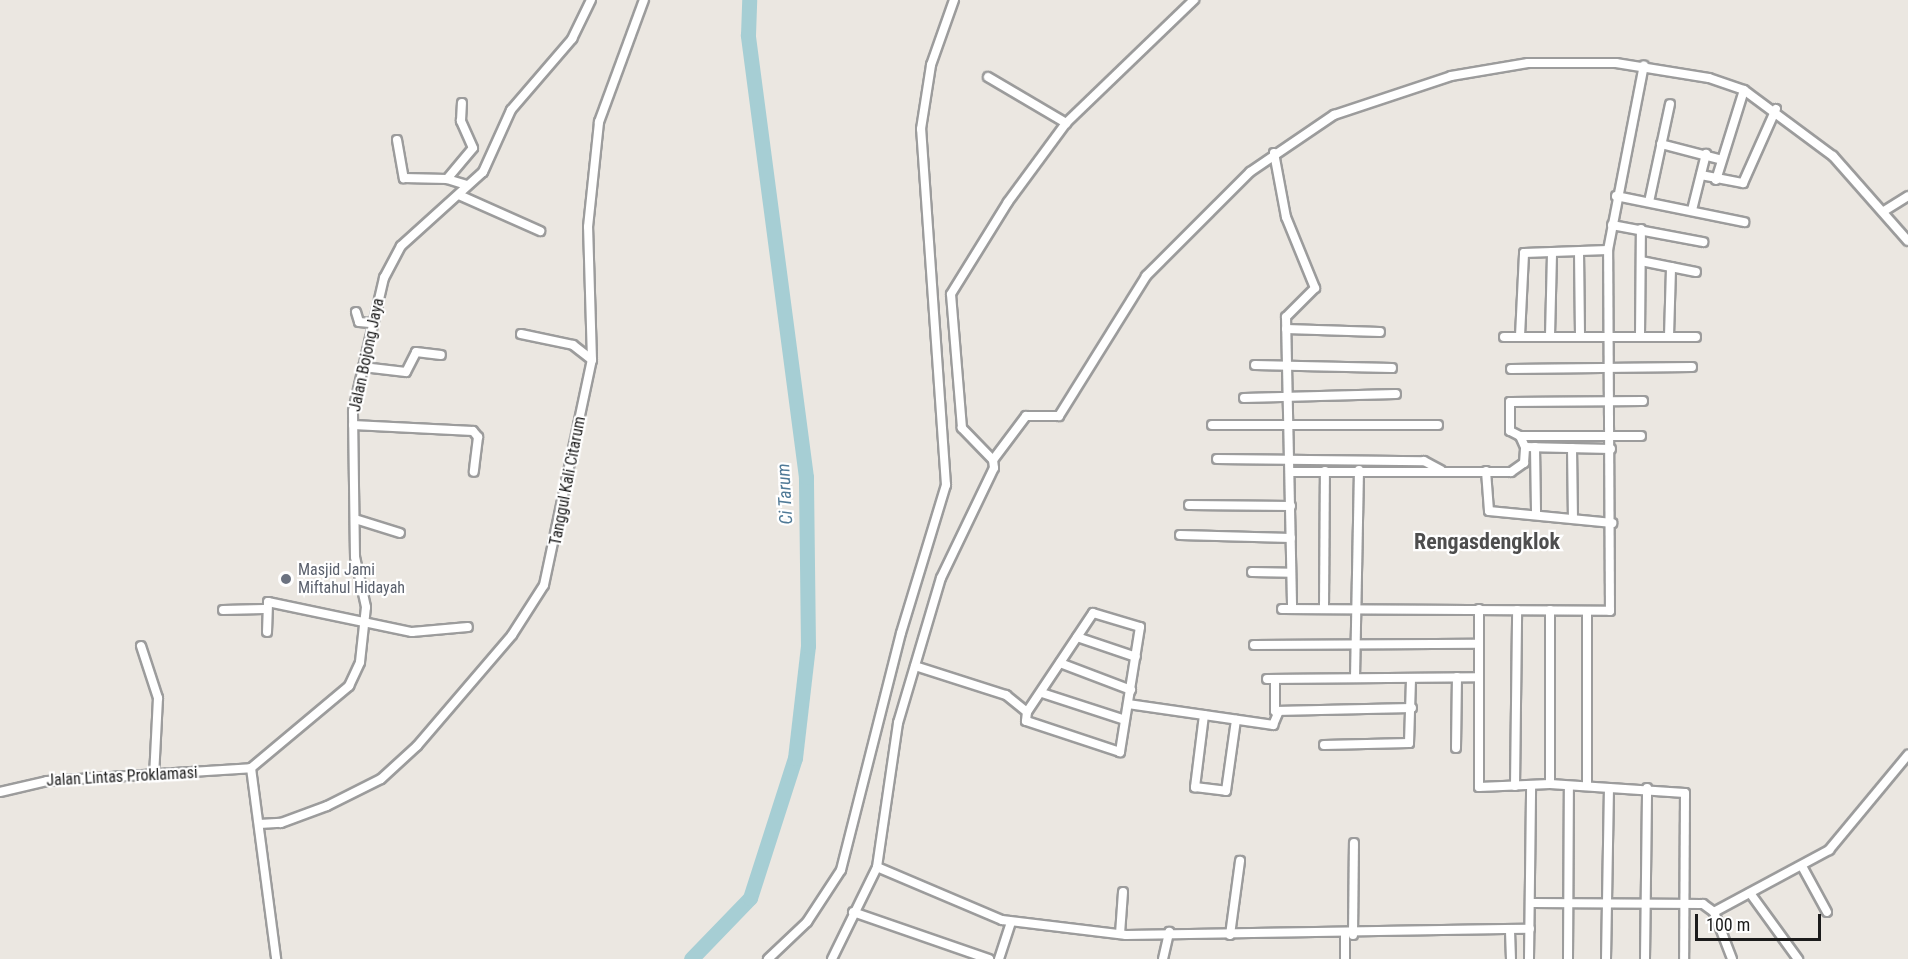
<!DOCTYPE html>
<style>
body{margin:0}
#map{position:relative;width:1908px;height:959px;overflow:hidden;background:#ebe7e1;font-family:"Roboto Condensed",sans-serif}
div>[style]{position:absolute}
.river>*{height:15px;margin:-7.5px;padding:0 7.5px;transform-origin:7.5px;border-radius:7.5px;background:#a6ced4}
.roads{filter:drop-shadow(2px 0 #9c9c9c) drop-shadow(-2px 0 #9c9c9c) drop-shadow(0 2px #9c9c9c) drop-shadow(0 -2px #9c9c9c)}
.street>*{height:8px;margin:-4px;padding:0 4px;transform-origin:4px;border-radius:4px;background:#fff}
.dots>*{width:16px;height:16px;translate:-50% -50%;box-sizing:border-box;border:3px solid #fff;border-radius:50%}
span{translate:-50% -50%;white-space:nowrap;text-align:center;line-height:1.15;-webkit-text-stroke:4.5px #fff;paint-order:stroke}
.street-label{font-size:16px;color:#1b1b1b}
.worship-label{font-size:16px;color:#5b616d}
.left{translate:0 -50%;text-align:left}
.water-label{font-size:18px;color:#507a97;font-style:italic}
.district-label{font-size:22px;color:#4e4e4e;font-weight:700}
.scale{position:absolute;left:1695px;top:914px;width:126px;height:27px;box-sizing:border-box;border:3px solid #1b1b1b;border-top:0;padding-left:8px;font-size:18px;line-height:21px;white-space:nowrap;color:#1b1b1b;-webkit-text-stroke:4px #fff;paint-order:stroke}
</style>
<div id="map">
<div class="river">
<div style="left:691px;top:959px;width:85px;rotate:-46deg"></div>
<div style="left:750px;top:898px;width:147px;rotate:-72.2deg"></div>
<div style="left:795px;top:758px;width:113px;rotate:-83.4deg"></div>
<div style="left:808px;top:646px;width:169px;rotate:-90.7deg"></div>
<div style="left:806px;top:477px;width:446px;rotate:-97.5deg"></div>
<div style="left:748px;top:35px;width:35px;rotate:-88deg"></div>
</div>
<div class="roads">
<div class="street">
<div style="left:988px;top:77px;width:91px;rotate:30.5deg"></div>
<div style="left:397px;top:140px;width:39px;rotate:80deg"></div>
<div style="left:404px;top:178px;width:43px;rotate:1.3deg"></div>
<div style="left:447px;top:179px;width:21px;rotate:17deg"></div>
<div style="left:1661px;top:144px;width:60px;rotate:14.5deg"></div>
<div style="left:1274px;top:153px;width:65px;rotate:79.4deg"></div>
<div style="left:1286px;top:217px;width:77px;rotate:67.8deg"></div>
<div style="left:1315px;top:288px;width:41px;rotate:135deg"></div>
<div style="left:1286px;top:317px;width:290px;rotate:88.8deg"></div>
<div style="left:1701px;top:175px;width:43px;rotate:10.8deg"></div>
<div style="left:1743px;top:183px;width:81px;rotate:-66deg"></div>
<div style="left:447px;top:179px;width:40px;rotate:-50deg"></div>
<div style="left:473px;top:148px;width:30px;rotate:-114deg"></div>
<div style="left:461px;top:121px;width:18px;rotate:-87deg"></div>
<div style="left:1716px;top:180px;width:94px;rotate:-72.7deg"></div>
<div style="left:459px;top:195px;width:89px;rotate:24deg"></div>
<div style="left:1616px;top:196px;width:131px;rotate:11.5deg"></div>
<div style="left:1649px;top:202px;width:100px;rotate:-77.9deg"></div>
<div style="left:1692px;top:210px;width:58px;rotate:-76deg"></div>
<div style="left:1884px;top:211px;width:28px;rotate:-32deg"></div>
<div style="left:1612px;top:225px;width:93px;rotate:10.6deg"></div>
<div style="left:1579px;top:252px;width:84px;rotate:89.3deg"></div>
<div style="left:1641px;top:261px;width:56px;rotate:11.3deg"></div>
<div style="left:356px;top:312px;width:10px;rotate:73deg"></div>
<div style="left:359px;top:322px;width:11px;rotate:5deg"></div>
<div style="left:1286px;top:329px;width:94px;rotate:1.8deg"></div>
<div style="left:521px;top:334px;width:53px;rotate:11.9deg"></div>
<div style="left:573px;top:345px;width:24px;rotate:38deg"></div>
<div style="left:1520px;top:336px;width:83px;rotate:-87.2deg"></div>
<div style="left:1524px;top:253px;width:84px;rotate:-2deg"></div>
<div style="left:1550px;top:336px;width:84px;rotate:-88.6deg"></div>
<div style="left:1640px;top:336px;width:107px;rotate:-89.5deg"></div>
<div style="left:1669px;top:336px;width:69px;rotate:-88.3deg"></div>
<div style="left:1504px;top:337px;width:192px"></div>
<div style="left:1255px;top:365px;width:137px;rotate:1.3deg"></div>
<div style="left:363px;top:367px;width:43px;rotate:6.6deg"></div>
<div style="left:406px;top:372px;width:22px;rotate:-63deg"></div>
<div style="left:416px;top:352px;width:25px;rotate:7deg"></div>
<div style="left:1511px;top:369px;width:181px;rotate:-0.6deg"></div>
<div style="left:1244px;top:398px;width:152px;rotate:-1.5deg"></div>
<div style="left:353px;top:425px;width:120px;rotate:2.9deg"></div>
<div style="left:473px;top:431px;width:8px;rotate:50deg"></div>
<div style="left:478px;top:437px;width:35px;rotate:97deg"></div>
<div style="left:1212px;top:425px;width:226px"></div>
<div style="left:1520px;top:436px;width:121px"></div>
<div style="left:1525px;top:447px;width:86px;rotate:1.3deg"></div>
<div style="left:1535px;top:447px;width:67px;rotate:89.1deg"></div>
<div style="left:1572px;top:448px;width:69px;rotate:89.2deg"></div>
<div style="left:1217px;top:459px;width:207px;rotate:0.6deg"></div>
<div style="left:1424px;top:461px;width:19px;rotate:28deg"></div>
<div style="left:993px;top:460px;width:55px;rotate:-53.1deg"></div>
<div style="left:1026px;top:416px;width:33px"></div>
<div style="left:1059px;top:416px;width:165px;rotate:-58.1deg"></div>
<div style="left:1146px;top:276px;width:147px;rotate:-45deg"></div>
<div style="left:1250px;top:172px;width:102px;rotate:-34.2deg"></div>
<div style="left:1334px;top:115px;width:123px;rotate:-18.4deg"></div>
<div style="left:1451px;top:76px;width:78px;rotate:-9.6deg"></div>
<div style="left:1528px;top:63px;width:88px"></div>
<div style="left:1616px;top:63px;width:94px;rotate:9.2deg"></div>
<div style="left:1709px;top:78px;width:37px;rotate:19deg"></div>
<div style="left:1744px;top:90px;width:111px;rotate:36.6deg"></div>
<div style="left:1833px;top:156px;width:113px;rotate:48.6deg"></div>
<div style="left:1486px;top:471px;width:40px;rotate:85.7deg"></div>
<div style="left:1489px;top:511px;width:124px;rotate:5.6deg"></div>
<div style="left:1290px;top:472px;width:221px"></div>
<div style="left:1511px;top:472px;width:16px;rotate:-35deg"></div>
<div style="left:1524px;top:463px;width:16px;rotate:-86deg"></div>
<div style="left:1525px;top:447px;width:12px;rotate:-114deg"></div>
<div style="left:1520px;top:436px;width:11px;rotate:-153deg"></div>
<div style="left:1510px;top:431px;width:29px;rotate:-90deg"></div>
<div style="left:1510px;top:402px;width:133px;rotate:-0.4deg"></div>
<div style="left:1189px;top:505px;width:102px;rotate:0.6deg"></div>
<div style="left:355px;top:519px;width:47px;rotate:17.3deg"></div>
<div style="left:1180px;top:535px;width:111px;rotate:1.5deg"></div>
<div style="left:1252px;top:572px;width:39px;rotate:1deg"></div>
<div style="left:1324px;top:606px;width:135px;rotate:-89.6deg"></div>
<div style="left:1282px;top:609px;width:328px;rotate:0.3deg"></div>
<div style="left:1610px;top:611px;width:361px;rotate:-90.3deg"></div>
<div style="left:1608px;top:250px;width:188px;rotate:-79deg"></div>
<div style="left:1479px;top:609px;width:178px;rotate:90deg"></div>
<div style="left:1479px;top:787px;width:71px;rotate:-2.4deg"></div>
<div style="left:1550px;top:784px;width:135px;rotate:3.8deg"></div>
<div style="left:1685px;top:793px;width:166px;rotate:90.3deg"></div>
<div style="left:223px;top:610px;width:41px;rotate:-1.4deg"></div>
<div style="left:1550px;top:610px;width:174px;rotate:90deg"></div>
<div style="left:267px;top:632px;width:30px;rotate:-88deg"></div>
<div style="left:268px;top:602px;width:147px;rotate:11.8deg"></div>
<div style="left:412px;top:632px;width:56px;rotate:-5.1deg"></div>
<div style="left:1077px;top:637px;width:62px;rotate:18.7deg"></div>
<div style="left:1254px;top:645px;width:225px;rotate:-0.3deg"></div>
<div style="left:141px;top:646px;width:55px;rotate:71.9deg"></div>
<div style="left:158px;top:698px;width:78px;rotate:92.9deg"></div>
<div style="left:1060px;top:663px;width:76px;rotate:20.8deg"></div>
<div style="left:915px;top:666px;width:96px;rotate:17.7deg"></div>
<div style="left:1006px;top:695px;width:27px;rotate:39deg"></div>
<div style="left:1027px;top:712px;width:119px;rotate:-56.3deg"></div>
<div style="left:1093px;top:613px;width:49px;rotate:16.6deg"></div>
<div style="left:1140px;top:627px;width:127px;rotate:99.1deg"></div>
<div style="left:1120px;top:752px;width:99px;rotate:-161.7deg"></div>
<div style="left:1026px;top:721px;width:9px;rotate:-84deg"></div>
<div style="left:1355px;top:678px;width:208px;rotate:-88.9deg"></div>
<div style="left:1267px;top:679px;width:212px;rotate:-0.5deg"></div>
<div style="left:1275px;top:679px;width:32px;rotate:90deg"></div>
<div style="left:1275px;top:711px;width:137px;rotate:-1.3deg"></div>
<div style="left:1042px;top:693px;width:87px;rotate:18deg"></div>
<div style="left:1128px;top:704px;width:147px;rotate:8.2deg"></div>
<div style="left:1273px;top:725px;width:15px;rotate:-67deg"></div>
<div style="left:1204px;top:715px;width:73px;rotate:97.1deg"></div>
<div style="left:1195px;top:787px;width:31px;rotate:7deg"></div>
<div style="left:1226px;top:791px;width:72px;rotate:-82deg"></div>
<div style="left:1324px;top:745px;width:85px;rotate:-1.3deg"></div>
<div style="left:1409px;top:743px;width:65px;rotate:-88.2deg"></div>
<div style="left:1456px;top:748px;width:71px;rotate:-89.2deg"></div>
<div style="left:251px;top:768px;width:193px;rotate:82.5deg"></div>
<div style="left:1515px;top:786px;width:176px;rotate:-89.3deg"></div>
<div style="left:1587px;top:786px;width:174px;rotate:-90deg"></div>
<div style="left:0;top:792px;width:48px;rotate:-13.2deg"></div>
<div style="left:47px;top:781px;width:204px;rotate:-3.6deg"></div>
<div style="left:251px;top:768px;width:128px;rotate:-39.9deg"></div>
<div style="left:349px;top:686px;width:26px;rotate:-65deg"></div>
<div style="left:360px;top:662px;width:55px;rotate:-83.8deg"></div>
<div style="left:366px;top:607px;width:51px;rotate:-102.4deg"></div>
<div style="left:355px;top:557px;width:146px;rotate:-90.8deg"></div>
<div style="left:353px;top:411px;width:137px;rotate:-76.9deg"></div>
<div style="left:384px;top:278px;width:36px;rotate:-62deg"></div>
<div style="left:401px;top:246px;width:110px;rotate:-42.1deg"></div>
<div style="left:483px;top:172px;width:68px;rotate:-65.7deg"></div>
<div style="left:511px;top:110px;width:94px;rotate:-49.3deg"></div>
<div style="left:572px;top:39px;width:43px;rotate:-64deg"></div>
<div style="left:259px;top:824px;width:22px;rotate:-3deg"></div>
<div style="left:281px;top:823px;width:49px;rotate:-20.3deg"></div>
<div style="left:327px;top:806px;width:60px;rotate:-26.6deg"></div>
<div style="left:381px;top:779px;width:49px;rotate:-42.5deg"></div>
<div style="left:417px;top:746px;width:146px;rotate:-49.4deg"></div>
<div style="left:512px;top:635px;width:59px;rotate:-57.4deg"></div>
<div style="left:544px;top:585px;width:230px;rotate:-78deg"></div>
<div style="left:592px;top:360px;width:133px;rotate:-91.7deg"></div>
<div style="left:588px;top:227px;width:106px;rotate:-84deg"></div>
<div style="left:599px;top:122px;width:130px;rotate:-69.8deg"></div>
<div style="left:877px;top:867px;width:136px;rotate:23deg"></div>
<div style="left:1002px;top:920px;width:125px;rotate:6.9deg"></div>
<div style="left:1126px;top:935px;width:404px;rotate:-0.9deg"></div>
<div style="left:1803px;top:868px;width:50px;rotate:61.4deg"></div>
<div style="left:1750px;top:893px;width:82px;rotate:54deg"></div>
<div style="left:1533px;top:903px;width:170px;rotate:0.3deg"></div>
<div style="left:1703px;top:904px;width:14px;rotate:36deg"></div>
<div style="left:1714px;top:912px;width:50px;rotate:69deg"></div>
<div style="left:853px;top:912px;width:144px;rotate:19.1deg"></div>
<div style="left:1714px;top:912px;width:131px;rotate:-28.3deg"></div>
<div style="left:1829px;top:850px;width:124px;rotate:-50.3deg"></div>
<div style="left:1510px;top:931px;width:28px;rotate:88deg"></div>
<div style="left:1120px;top:934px;width:42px;rotate:-85.9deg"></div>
<div style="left:1345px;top:934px;width:25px;rotate:90deg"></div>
<div style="left:1230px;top:935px;width:75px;rotate:-82.3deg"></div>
<div style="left:1353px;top:935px;width:92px;rotate:-89.4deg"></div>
<div style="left:768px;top:959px;width:54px;rotate:-43.5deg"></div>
<div style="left:807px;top:922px;width:62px;rotate:-56.8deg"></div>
<div style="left:841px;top:870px;width:244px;rotate:-75.8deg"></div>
<div style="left:901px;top:633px;width:155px;rotate:-73.1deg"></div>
<div style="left:946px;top:485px;width:357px;rotate:-94deg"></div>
<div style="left:921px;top:129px;width:65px;rotate:-81.1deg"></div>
<div style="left:931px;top:65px;width:69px;rotate:-70.5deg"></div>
<div style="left:832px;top:959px;width:102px;rotate:-63.9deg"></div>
<div style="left:877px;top:867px;width:146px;rotate:-81.7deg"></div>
<div style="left:898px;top:723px;width:151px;rotate:-73.5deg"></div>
<div style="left:941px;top:578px;width:122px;rotate:-64.3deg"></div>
<div style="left:994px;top:468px;width:8px;rotate:-97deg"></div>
<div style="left:993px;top:460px;width:45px;rotate:-134.1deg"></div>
<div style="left:962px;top:428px;width:134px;rotate:-94.7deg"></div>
<div style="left:951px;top:294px;width:108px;rotate:-58.2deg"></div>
<div style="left:1008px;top:202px;width:98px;rotate:-53.7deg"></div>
<div style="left:1066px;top:123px;width:178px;rotate:-43.9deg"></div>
<div style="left:999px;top:959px;width:39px;rotate:-72deg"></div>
<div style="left:1163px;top:959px;width:28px;rotate:-77deg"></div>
<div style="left:1529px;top:959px;width:173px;rotate:-89.3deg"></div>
<div style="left:1568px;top:959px;width:173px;rotate:-89.7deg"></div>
<div style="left:1606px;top:959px;width:171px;rotate:-89deg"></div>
<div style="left:1645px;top:959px;width:171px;rotate:-89.3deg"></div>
</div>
</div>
<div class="dots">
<div style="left:286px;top:579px;background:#6b7280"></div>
</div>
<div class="street-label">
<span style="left:367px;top:355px;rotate:-78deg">Jalan Bojong Jaya</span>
<span style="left:568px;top:481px;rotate:-79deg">Tanggul Kali Citarum</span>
<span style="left:122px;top:777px;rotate:-3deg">Jalan Lintas Proklamasi</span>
</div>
<div class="worship-label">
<span class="left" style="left:298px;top:579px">Masjid Jami<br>Miftahul Hidayah</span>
</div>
<div class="water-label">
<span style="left:785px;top:494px;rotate:-93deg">Ci Tarum</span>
</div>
<div class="district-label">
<span style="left:1487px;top:542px">Rengasdengklok</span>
</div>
<div class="scale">100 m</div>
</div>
